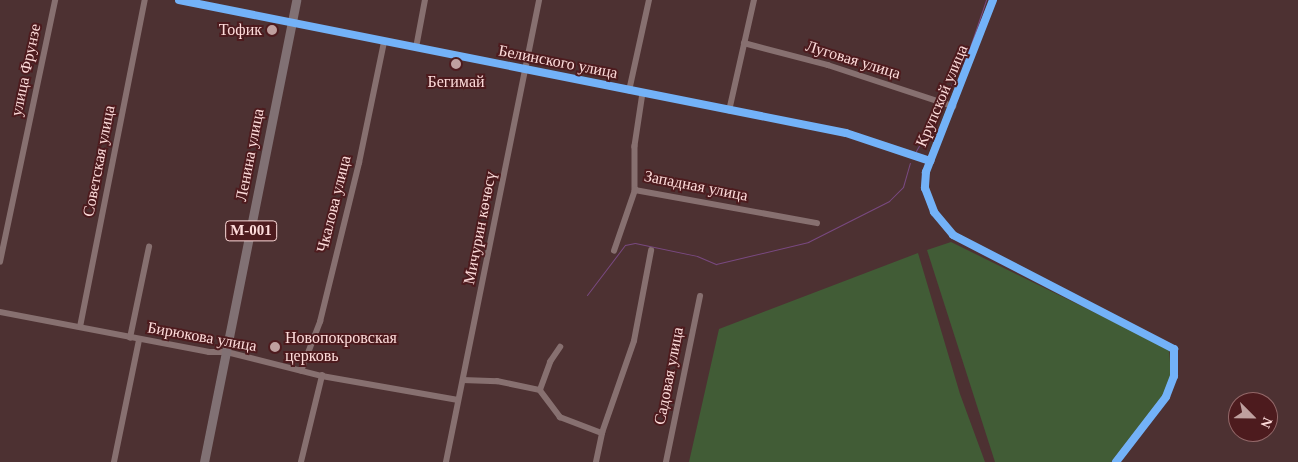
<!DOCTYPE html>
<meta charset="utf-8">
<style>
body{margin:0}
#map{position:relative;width:1298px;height:462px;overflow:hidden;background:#4d3132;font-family:Georgia,serif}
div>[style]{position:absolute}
.green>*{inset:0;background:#415c36}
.stream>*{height:1px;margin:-0.5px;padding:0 0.5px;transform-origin:0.5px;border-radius:0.5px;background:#794981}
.street>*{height:5.5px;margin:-2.75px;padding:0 2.75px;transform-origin:2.75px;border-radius:2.75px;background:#877070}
.primary>*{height:9px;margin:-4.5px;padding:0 4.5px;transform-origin:4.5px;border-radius:4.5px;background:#817174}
.cycleway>*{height:8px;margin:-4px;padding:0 4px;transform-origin:4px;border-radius:4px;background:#73b2f8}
.dots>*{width:14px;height:14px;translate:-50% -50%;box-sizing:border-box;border:2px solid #4d1b1e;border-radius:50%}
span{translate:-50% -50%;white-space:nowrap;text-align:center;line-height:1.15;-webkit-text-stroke:4px #4d1b1e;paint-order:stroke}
.shield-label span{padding:1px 4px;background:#4d1b1e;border:1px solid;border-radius:4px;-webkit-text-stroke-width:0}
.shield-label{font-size:15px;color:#fddbda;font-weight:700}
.poi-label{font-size:16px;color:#fddbda}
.right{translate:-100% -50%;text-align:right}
.left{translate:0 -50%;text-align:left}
.street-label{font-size:16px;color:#fddbda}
.north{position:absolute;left:1228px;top:392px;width:50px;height:50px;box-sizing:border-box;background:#4d1b1e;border:1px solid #936869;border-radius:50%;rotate:113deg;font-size:14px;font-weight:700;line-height:20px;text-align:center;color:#fddbda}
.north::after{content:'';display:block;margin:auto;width:18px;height:22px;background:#bfa09f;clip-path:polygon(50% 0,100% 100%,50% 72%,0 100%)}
</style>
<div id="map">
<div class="green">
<div style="clip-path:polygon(951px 242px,1169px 349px,1171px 374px,1163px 395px,1111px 462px,995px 462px,927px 250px)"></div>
<div style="clip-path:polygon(918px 253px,960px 394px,985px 462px,689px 462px,719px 329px)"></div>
</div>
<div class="stream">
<div style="left:945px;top:98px;width:57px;rotate:-63.9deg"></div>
<div style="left:970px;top:47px;width:50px;rotate:-71.2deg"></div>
<div style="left:916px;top:151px;width:51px;rotate:-60.4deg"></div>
<div style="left:587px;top:295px;width:63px;rotate:-52.8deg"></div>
<div style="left:625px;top:245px;width:10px;rotate:-11deg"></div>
<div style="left:635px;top:243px;width:63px;rotate:11.8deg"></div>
<div style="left:697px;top:256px;width:21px;rotate:23deg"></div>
<div style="left:716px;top:264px;width:95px;rotate:-13.4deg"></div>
<div style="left:808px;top:242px;width:91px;rotate:-26.8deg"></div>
<div style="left:889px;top:201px;width:20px;rotate:-45deg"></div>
<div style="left:903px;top:187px;width:25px;rotate:-74deg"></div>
</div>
<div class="street">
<div style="left:179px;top:0;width:680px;rotate:11.28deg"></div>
<div style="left:846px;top:133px;width:89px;rotate:18.4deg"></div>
<div style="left:993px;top:0;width:185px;rotate:111.3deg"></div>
<div style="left:926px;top:172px;width:16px;rotate:94deg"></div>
<div style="left:925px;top:188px;width:26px;rotate:69deg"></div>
<div style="left:934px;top:212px;width:30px;rotate:50deg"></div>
<div style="left:953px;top:235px;width:249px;rotate:27.3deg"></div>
<div style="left:1174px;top:349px;width:27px;rotate:90deg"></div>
<div style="left:1174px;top:376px;width:22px;rotate:111deg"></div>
<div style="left:1166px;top:397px;width:82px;rotate:127.6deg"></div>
<div style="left:744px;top:43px;width:87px;rotate:14.7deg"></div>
<div style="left:828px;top:65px;width:132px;rotate:18.2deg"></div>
<div style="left:416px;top:48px;width:49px;rotate:-79.4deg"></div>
<div style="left:629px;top:91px;width:93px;rotate:-77.6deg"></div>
<div style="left:643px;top:93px;width:54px;rotate:98.6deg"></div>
<div style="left:635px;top:146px;width:44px;rotate:90deg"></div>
<div style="left:635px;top:190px;width:185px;rotate:10.3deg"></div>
<div style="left:729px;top:111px;width:114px;rotate:-77.3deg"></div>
<div style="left:614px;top:251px;width:65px;rotate:-71deg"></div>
<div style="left:0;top:262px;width:268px;rotate:-78.1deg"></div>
<div style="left:0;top:312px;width:213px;rotate:10.8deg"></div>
<div style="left:209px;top:352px;width:18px"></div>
<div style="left:227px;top:352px;width:98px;rotate:14.2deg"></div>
<div style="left:322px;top:376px;width:138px;rotate:10deg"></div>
<div style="left:80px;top:327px;width:333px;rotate:-78.8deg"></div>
<div style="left:130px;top:338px;width:93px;rotate:-78.2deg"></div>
<div style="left:301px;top:371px;width:53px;rotate:-68.8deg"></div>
<div style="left:320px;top:322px;width:164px;rotate:-76.2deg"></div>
<div style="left:359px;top:163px;width:124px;rotate:-78.3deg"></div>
<div style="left:463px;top:380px;width:34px;rotate:2deg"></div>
<div style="left:497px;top:381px;width:44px;rotate:11.8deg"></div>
<div style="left:540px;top:390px;width:34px;rotate:53deg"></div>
<div style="left:560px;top:417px;width:45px;rotate:20.9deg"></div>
<div style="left:540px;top:390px;width:30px;rotate:-70deg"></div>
<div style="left:550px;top:362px;width:18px;rotate:-56deg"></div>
<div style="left:114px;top:462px;width:125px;rotate:-78.4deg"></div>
<div style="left:301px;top:462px;width:89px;rotate:-76.3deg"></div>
<div style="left:446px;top:462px;width:471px;rotate:-78.6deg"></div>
<div style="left:596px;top:462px;width:30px;rotate:-78deg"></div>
<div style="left:602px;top:433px;width:97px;rotate:-70.8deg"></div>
<div style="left:634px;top:341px;width:92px;rotate:-79.3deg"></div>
<div style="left:666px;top:462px;width:169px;rotate:-78.4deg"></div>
</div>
<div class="primary">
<div style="left:204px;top:462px;width:471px;rotate:-78.7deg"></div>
</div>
<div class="cycleway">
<div style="left:179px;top:0;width:680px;rotate:11.28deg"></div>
<div style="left:846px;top:133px;width:89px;rotate:18.4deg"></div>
<div style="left:993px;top:0;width:185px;rotate:111.3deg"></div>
<div style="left:926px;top:172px;width:16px;rotate:94deg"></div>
<div style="left:925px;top:188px;width:26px;rotate:69deg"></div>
<div style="left:934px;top:212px;width:30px;rotate:50deg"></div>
<div style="left:953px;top:235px;width:249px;rotate:27.3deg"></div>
<div style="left:1174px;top:349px;width:27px;rotate:90deg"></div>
<div style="left:1174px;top:376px;width:22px;rotate:111deg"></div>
<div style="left:1166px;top:397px;width:82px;rotate:127.6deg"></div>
</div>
<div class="dots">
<div style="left:272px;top:30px;background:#bfa09f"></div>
<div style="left:456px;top:64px;background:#bfa09f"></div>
<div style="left:275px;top:347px;background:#bfa09f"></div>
</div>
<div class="shield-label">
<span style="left:251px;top:231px">М-001</span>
</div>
<div class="poi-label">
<span class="right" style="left:262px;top:30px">Тофик</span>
<span style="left:456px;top:82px">Бегимай</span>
<span class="left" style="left:285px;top:347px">Новопокровская<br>церковь</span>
</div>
<div class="street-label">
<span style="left:853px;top:60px;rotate:17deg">Луговая улица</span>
<span style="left:558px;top:62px;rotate:11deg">Белинского улица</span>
<span style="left:26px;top:70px;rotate:-78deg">улица Фрунзе</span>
<span style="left:942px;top:96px;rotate:-67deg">Крупской улица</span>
<span style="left:250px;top:155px;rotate:-79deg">Ленина улица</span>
<span style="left:99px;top:161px;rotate:-79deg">Советская улица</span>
<span style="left:696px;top:186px;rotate:11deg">Западная улица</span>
<span style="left:334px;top:204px;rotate:-76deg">Чкалова улица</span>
<span style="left:480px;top:228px;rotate:-79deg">Мичурин көчөсү</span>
<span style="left:202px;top:337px;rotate:10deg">Бирюкова улица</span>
<span style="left:669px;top:376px;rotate:-79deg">Садовая улица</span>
</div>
<div class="north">N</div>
</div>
